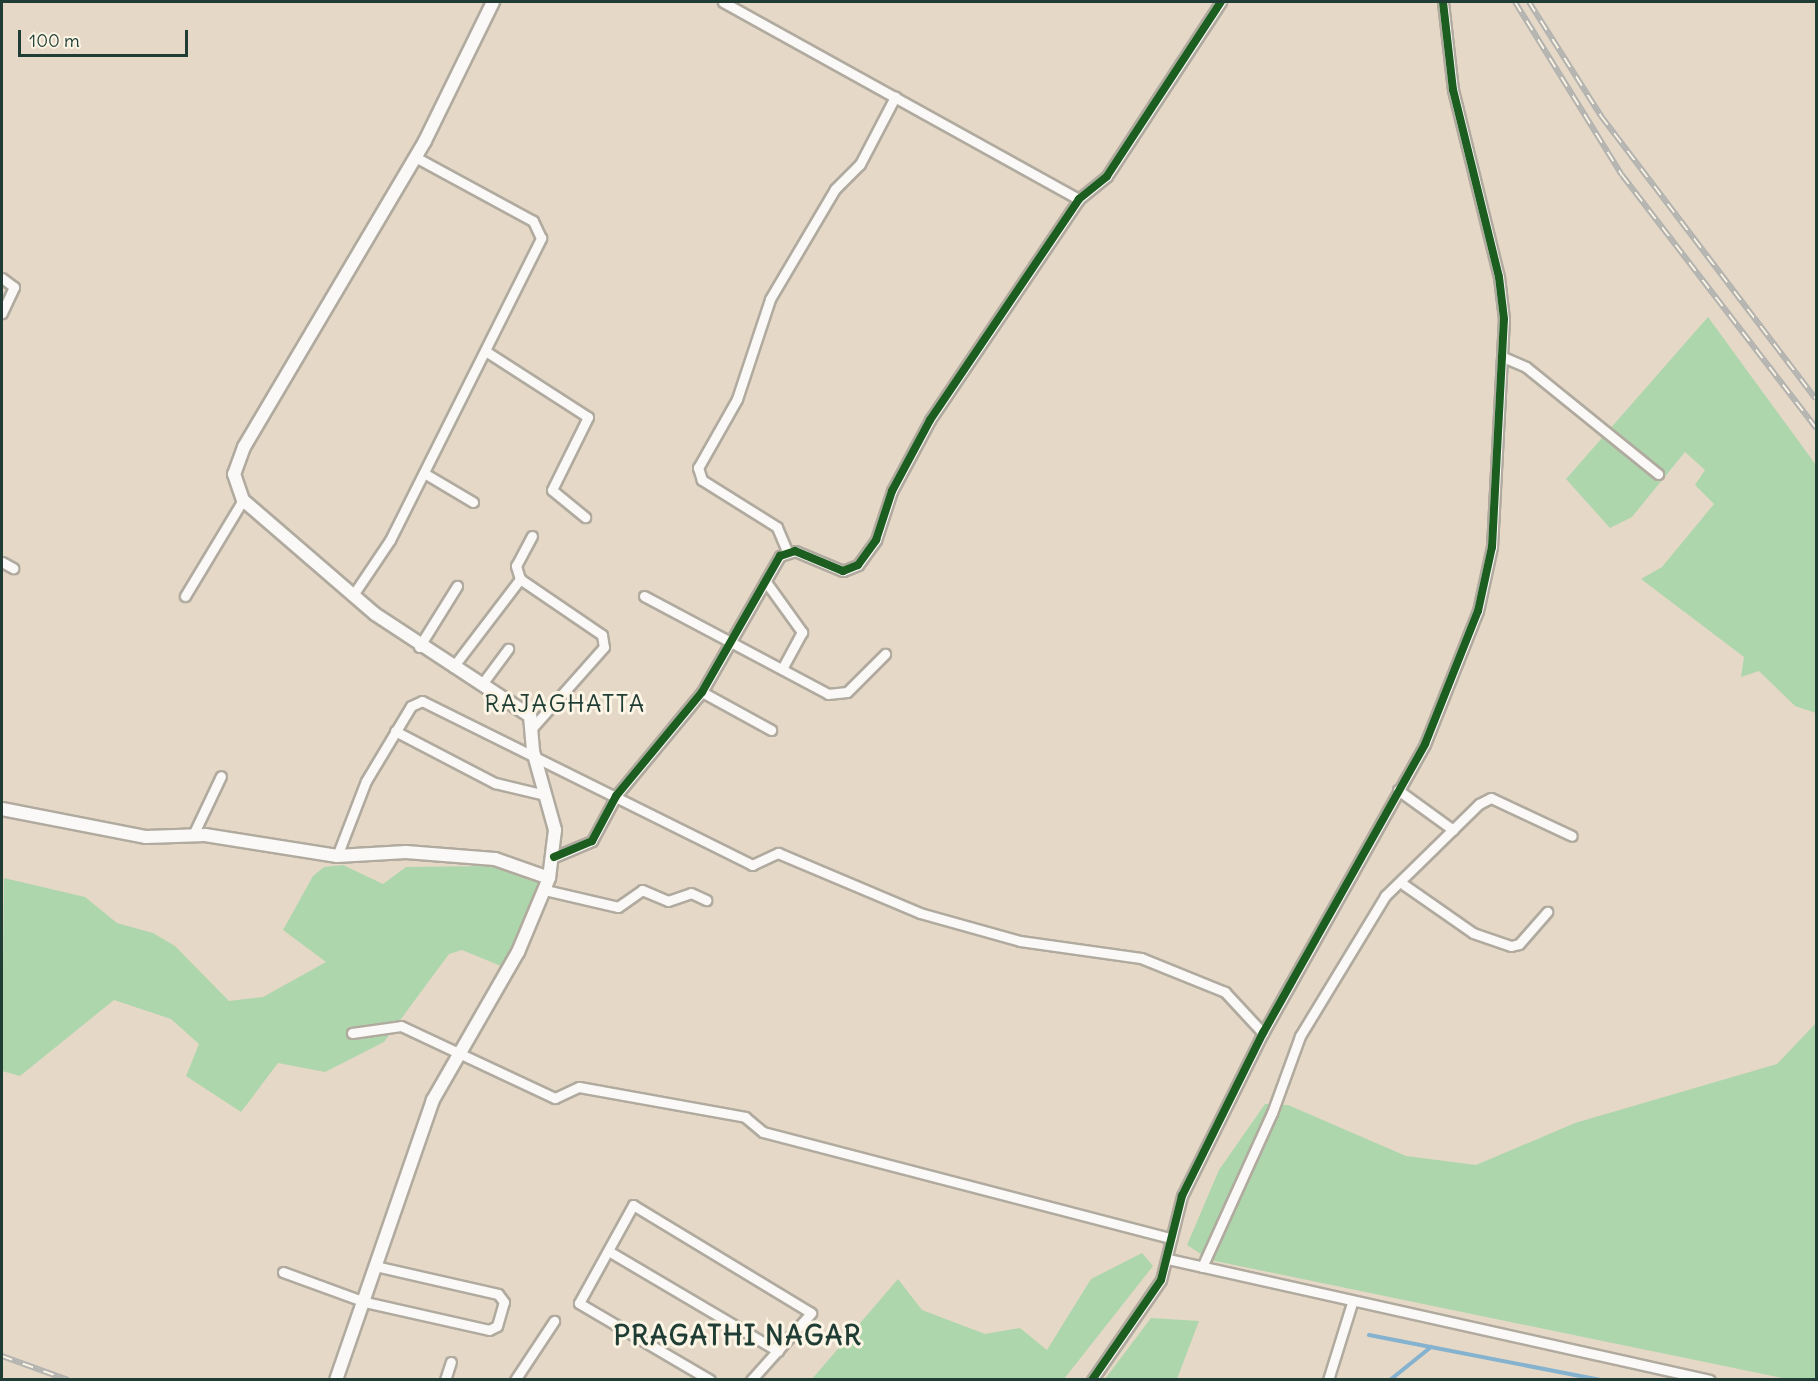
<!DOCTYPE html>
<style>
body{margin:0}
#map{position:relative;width:1818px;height:1381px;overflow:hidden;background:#e5d8c7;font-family:Delius,sans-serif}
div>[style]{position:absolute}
.green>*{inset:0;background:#aed6ac}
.stream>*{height:4px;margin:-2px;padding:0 2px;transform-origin:2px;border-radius:2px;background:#85b3cf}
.roads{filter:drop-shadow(2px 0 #b0aa9f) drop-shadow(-2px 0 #b0aa9f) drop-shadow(0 2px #b0aa9f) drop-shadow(0 -2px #b0aa9f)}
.minor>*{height:9px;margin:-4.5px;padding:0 4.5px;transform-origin:4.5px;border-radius:4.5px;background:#fbf9f7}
.tertiary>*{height:12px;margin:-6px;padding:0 6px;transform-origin:6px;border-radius:6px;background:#fbf9f7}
.rail>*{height:6px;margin-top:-3px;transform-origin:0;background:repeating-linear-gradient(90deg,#fcf5e5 0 11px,#b2b3b0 0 22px);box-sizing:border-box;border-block:2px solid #b2b3b0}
.cycleway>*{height:8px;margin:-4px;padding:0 4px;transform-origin:4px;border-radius:4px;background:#1b5e20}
span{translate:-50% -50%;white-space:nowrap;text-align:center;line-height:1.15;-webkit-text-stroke:6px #fcf5e5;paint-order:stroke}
.quarter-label{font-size:24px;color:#1f3d34;letter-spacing:1.5px}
.district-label{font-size:27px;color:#1f3d34;font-weight:700;letter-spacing:1.5px}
.frame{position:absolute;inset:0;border:3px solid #1f3d34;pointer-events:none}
.scale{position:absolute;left:18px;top:30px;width:170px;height:27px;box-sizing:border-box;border:3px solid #1f3d34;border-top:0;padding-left:8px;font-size:18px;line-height:21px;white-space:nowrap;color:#1f3d34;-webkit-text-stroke:4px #fcf5e5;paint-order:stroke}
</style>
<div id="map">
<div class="green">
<div style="clip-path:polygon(1708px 317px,1816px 465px,1816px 713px,1795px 706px,1759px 671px,1741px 677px,1744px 657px,1641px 579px,1662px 567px,1714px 504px,1695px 485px,1705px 470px,1685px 452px,1632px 517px,1610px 528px,1566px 479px)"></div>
<div style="clip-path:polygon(343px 865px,383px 884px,406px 867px,489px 866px,541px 883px,519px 940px,501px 966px,462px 950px,449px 954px,384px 1042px,325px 1072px,278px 1063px,241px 1112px,186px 1076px,199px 1044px,171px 1019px,114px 1000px,20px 1076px,2px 1071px,4px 878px,85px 897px,117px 923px,153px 933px,175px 946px,229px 1001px,263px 997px,326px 962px,283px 930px,313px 876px,324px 867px)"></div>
<div style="clip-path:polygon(1816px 1023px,1816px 1379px,1787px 1379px,1210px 1260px,1187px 1245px,1219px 1170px,1265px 1104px,1288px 1105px,1406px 1156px,1476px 1165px,1575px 1123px,1777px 1064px)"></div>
<div style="clip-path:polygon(1142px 1253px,1153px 1266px,1064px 1379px,812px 1379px,898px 1279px,922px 1310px,985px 1334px,1020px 1328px,1047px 1350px,1091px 1279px)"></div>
<div style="clip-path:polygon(1151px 1318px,1199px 1321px,1177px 1379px,1105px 1379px)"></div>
</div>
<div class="stream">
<div style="left:1369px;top:1335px;width:236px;rotate:11deg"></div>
<div style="left:1390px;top:1380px;width:53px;rotate:-38.8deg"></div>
</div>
<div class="roads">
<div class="minor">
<div style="left:723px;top:2px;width:407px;rotate:29deg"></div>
<div style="left:2px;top:278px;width:15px;rotate:37deg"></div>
<div style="left:14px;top:287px;width:29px;rotate:115deg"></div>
<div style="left:487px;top:352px;width:120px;rotate:32.8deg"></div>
<div style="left:588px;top:417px;width:81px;rotate:116.3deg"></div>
<div style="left:552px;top:490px;width:43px;rotate:39.3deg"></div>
<div style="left:1503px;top:357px;width:25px;rotate:23deg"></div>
<div style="left:1526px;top:367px;width:170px;rotate:39deg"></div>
<div style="left:424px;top:473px;width:57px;rotate:30.6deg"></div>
<div style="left:787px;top:551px;width:26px;rotate:-113deg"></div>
<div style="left:777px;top:527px;width:89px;rotate:-147.9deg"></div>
<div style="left:702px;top:480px;width:13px;rotate:-108deg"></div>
<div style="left:698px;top:468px;width:79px;rotate:-60.5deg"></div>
<div style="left:737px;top:399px;width:105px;rotate:-71.7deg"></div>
<div style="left:770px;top:299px;width:128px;rotate:-59.4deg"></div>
<div style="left:835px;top:189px;width:35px;rotate:-45deg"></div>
<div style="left:860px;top:164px;width:76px;rotate:-62.4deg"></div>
<div style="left:2px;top:562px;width:13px;rotate:29deg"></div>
<div style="left:520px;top:579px;width:14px;rotate:-107deg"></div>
<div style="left:516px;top:566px;width:34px;rotate:-62deg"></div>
<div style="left:766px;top:582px;width:62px;rotate:54.2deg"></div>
<div style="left:802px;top:632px;width:42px;rotate:118.4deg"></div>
<div style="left:353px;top:595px;width:66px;rotate:-56.1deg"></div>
<div style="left:390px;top:540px;width:338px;rotate:-63.4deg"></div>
<div style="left:541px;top:238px;width:19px;rotate:-115deg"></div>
<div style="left:533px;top:221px;width:134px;rotate:-151.5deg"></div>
<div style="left:185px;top:596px;width:112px;rotate:-58.9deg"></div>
<div style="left:644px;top:596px;width:208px;rotate:28deg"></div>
<div style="left:828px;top:694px;width:19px;rotate:-6deg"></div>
<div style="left:847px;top:692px;width:54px;rotate:-45deg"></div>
<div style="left:419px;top:647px;width:72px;rotate:-58.1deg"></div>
<div style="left:453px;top:667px;width:111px;rotate:-52.7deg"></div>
<div style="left:520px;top:579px;width:99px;rotate:34.3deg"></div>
<div style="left:602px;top:635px;width:12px;rotate:81deg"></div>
<div style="left:604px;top:647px;width:108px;rotate:131.6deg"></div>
<div style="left:482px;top:684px;width:44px;rotate:-53.4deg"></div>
<div style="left:702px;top:692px;width:79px;rotate:28.8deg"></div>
<div style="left:395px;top:731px;width:113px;rotate:27.5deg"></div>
<div style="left:495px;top:783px;width:51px;rotate:13.5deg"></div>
<div style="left:1398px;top:790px;width:68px;rotate:36deg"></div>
<div style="left:193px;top:835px;width:65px;rotate:-64.6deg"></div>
<div style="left:337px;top:856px;width:80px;rotate:-68.9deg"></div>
<div style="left:366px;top:781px;width:87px;rotate:-59deg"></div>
<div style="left:411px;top:706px;width:12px;rotate:-24deg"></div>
<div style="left:422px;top:701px;width:369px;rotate:26.4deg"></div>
<div style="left:752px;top:865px;width:29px;rotate:-25deg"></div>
<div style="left:778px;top:853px;width:154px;rotate:22.9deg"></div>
<div style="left:920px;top:913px;width:104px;rotate:15.6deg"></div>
<div style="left:1020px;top:941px;width:122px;rotate:8deg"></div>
<div style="left:1141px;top:958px;width:91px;rotate:22deg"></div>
<div style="left:1225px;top:992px;width:56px;rotate:47.2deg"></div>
<div style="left:554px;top:857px;width:41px;rotate:-22.8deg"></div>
<div style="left:592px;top:841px;width:51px;rotate:-61.9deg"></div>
<div style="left:616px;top:796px;width:135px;rotate:-50.4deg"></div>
<div style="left:702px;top:692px;width:157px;rotate:-60.2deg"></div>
<div style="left:780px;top:556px;width:16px;rotate:-18deg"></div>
<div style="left:795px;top:551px;width:52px;rotate:22.6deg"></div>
<div style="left:843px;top:571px;width:16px;rotate:-22deg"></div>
<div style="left:858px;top:565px;width:31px;rotate:-54deg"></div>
<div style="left:876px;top:540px;width:52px;rotate:-71.9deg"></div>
<div style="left:892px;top:491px;width:81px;rotate:-61.8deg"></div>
<div style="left:930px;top:420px;width:267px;rotate:-56deg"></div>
<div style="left:1079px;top:199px;width:36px;rotate:-39deg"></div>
<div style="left:1107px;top:176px;width:208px;rotate:-56.8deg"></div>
<div style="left:1400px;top:882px;width:89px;rotate:34.9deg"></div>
<div style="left:1473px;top:933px;width:40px;rotate:18.9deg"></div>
<div style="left:1511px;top:946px;width:8px;rotate:-14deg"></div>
<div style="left:1519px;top:944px;width:43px;rotate:-48.8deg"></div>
<div style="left:545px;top:890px;width:75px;rotate:13.1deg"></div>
<div style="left:618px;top:907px;width:29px;rotate:-35deg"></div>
<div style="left:642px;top:890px;width:28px;rotate:23deg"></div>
<div style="left:668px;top:901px;width:24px;rotate:-19deg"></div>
<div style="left:691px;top:893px;width:17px;rotate:25deg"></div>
<div style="left:352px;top:1033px;width:49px;rotate:-8.1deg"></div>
<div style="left:401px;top:1026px;width:170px;rotate:25.1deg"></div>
<div style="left:555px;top:1098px;width:26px;rotate:-25deg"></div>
<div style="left:579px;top:1087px;width:169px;rotate:10.2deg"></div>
<div style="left:745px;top:1117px;width:23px;rotate:40deg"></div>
<div style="left:763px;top:1132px;width:422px;rotate:14.6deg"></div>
<div style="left:610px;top:1252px;width:195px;rotate:30.5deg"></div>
<div style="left:1168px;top:1259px;width:555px;rotate:12.58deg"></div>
<div style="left:1202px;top:1267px;width:169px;rotate:-65.6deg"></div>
<div style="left:1272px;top:1113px;width:82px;rotate:-70deg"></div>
<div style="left:1300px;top:1036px;width:164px;rotate:-58.7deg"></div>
<div style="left:1385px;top:896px;width:132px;rotate:-44.4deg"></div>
<div style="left:1479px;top:804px;width:13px;rotate:-27deg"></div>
<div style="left:1491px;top:798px;width:89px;rotate:25.1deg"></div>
<div style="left:283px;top:1272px;width:87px;rotate:20.1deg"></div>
<div style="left:365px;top:1302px;width:127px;rotate:12.7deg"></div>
<div style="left:489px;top:1330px;width:9px;rotate:-27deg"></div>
<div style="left:497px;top:1326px;width:25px;rotate:-74deg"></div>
<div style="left:504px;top:1302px;width:10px;rotate:-127deg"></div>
<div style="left:498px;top:1294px;width:122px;rotate:-167.2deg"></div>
<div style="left:445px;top:1380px;width:19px;rotate:-72deg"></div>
<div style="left:515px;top:1380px;width:71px;rotate:-56.5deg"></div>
<div style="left:710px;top:1380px;width:152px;rotate:-149.6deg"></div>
<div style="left:579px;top:1303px;width:112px;rotate:-61.1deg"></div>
<div style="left:633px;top:1205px;width:208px;rotate:31.2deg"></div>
<div style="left:811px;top:1313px;width:90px;rotate:131.8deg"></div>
<div style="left:1092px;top:1380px;width:121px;rotate:-55.4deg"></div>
<div style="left:1161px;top:1280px;width:87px;rotate:-76deg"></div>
<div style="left:1182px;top:1196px;width:182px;rotate:-63.6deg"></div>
<div style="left:1263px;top:1033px;width:331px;rotate:-60.7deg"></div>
<div style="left:1425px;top:744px;width:143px;rotate:-68.3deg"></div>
<div style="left:1478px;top:611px;width:66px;rotate:-77.7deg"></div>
<div style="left:1492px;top:547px;width:228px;rotate:-87deg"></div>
<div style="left:1504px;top:319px;width:42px;rotate:-96.8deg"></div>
<div style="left:1499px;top:277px;width:193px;rotate:-103.8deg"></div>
<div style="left:1453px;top:90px;width:89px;rotate:-96.5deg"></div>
<div style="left:1328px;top:1380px;width:81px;rotate:-72.7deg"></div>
</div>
<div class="tertiary">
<div style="left:493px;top:2px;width:155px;rotate:116.1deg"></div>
<div style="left:425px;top:141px;width:356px;rotate:120.6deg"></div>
<div style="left:244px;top:447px;width:29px;rotate:110deg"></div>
<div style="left:234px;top:474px;width:28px;rotate:71deg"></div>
<div style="left:243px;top:500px;width:174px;rotate:40.8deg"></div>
<div style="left:375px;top:614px;width:186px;rotate:33.3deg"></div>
<div style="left:530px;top:716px;width:35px;rotate:85deg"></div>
<div style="left:533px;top:751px;width:82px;rotate:74.4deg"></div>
<div style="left:555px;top:830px;width:48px;rotate:97.1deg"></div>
<div style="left:2px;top:809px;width:147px;rotate:11deg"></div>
<div style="left:146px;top:837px;width:59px;rotate:-1.9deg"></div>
<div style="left:205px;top:835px;width:134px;rotate:9deg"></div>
<div style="left:337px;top:856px;width:69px;rotate:-3.3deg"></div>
<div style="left:406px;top:852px;width:89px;rotate:4.5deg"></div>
<div style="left:495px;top:859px;width:57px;rotate:19.4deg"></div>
<div style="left:549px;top:878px;width:80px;rotate:112.7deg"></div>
<div style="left:518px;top:952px;width:171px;rotate:119.9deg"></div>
<div style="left:433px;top:1100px;width:296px;rotate:109.1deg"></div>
</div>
</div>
<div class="rail">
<div style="left:1515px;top:2px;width:203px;rotate:58.3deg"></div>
<div style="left:1622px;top:175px;width:319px;rotate:52.5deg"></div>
<div style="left:1529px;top:2px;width:135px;rotate:57.7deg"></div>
<div style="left:1601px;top:116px;width:355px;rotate:52.8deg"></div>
<div style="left:2px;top:1356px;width:70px;rotate:20deg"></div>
</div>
<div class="cycleway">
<div style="left:554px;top:857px;width:41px;rotate:-22.8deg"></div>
<div style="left:592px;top:841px;width:51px;rotate:-61.9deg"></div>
<div style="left:616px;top:796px;width:135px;rotate:-50.4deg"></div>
<div style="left:702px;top:692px;width:157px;rotate:-60.2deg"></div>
<div style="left:780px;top:556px;width:16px;rotate:-18deg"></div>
<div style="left:795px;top:551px;width:52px;rotate:22.6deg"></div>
<div style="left:843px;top:571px;width:16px;rotate:-22deg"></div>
<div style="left:858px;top:565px;width:31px;rotate:-54deg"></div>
<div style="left:876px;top:540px;width:52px;rotate:-71.9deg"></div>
<div style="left:892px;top:491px;width:81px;rotate:-61.8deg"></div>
<div style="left:930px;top:420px;width:267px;rotate:-56deg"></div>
<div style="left:1079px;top:199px;width:36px;rotate:-39deg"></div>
<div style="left:1107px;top:176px;width:208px;rotate:-56.8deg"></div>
<div style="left:1092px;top:1380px;width:121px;rotate:-55.4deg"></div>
<div style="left:1161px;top:1280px;width:87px;rotate:-76deg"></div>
<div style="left:1182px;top:1196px;width:182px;rotate:-63.6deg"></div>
<div style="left:1263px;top:1033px;width:331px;rotate:-60.7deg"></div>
<div style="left:1425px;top:744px;width:143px;rotate:-68.3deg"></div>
<div style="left:1478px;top:611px;width:66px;rotate:-77.7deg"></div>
<div style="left:1492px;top:547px;width:228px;rotate:-87deg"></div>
<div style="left:1504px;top:319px;width:42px;rotate:-96.8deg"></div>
<div style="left:1499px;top:277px;width:193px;rotate:-103.8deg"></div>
<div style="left:1453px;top:90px;width:89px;rotate:-96.5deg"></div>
</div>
<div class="quarter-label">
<span style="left:565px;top:704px">RAJAGHATTA</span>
</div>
<div class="district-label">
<span style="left:738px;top:1336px">PRAGATHI NAGAR</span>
</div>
<div class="frame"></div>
<div class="scale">100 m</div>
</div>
